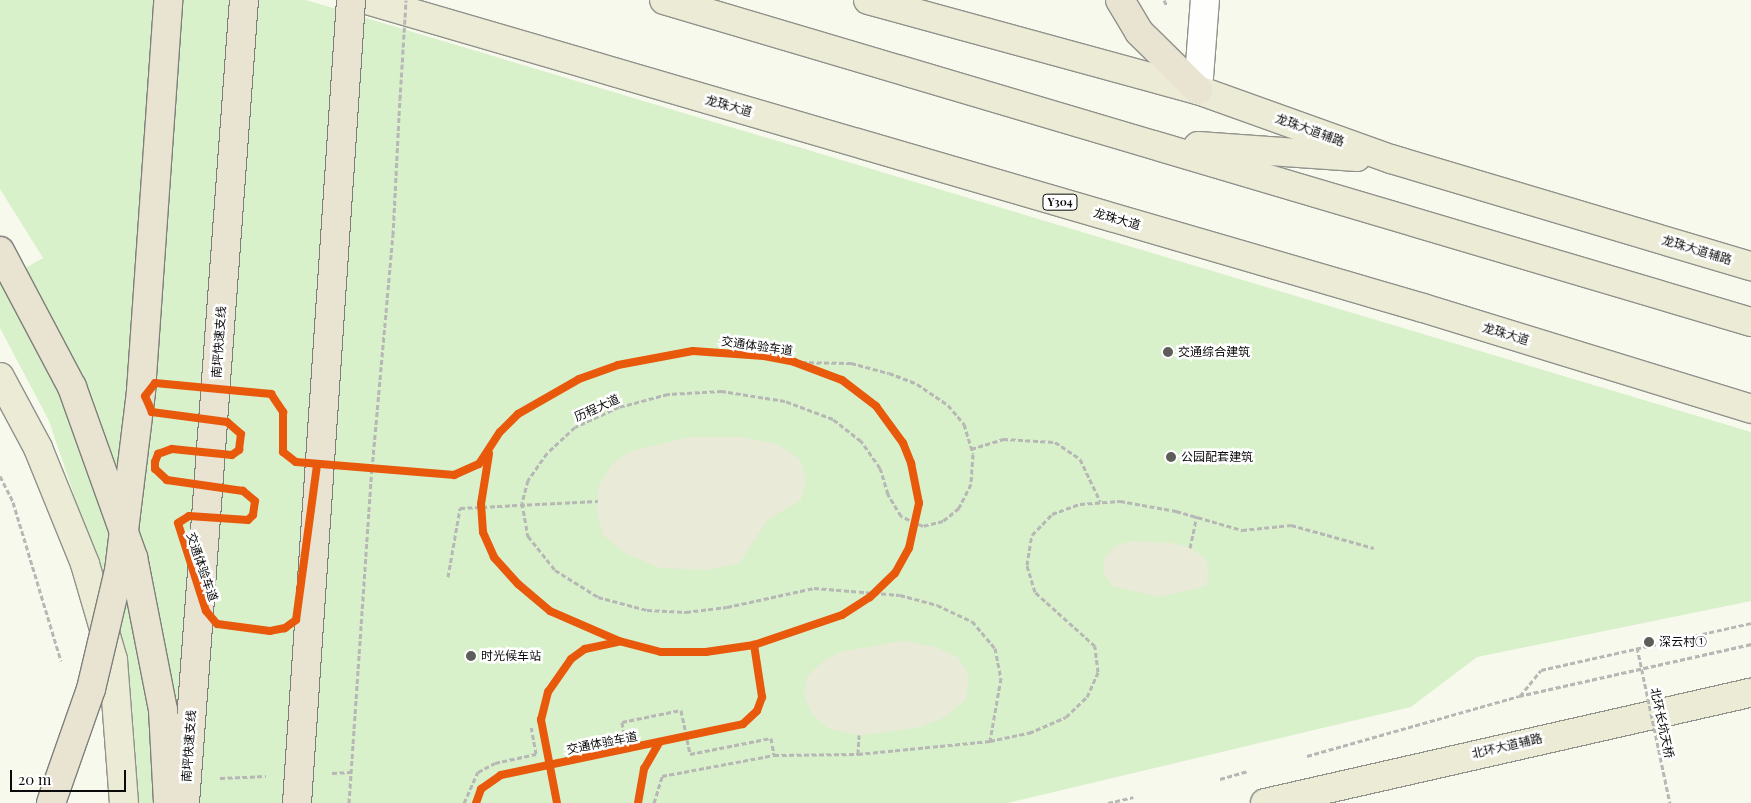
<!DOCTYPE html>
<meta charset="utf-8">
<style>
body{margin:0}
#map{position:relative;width:1751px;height:803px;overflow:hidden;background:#f8f9ed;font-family:"Playfair Display","Noto Sans SC",serif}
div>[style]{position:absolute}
.green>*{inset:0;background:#d9f1cb}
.plaza>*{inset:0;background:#e9ead8}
.path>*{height:3px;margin-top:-1.5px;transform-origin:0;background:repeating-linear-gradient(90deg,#b7b7b5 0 5px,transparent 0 7.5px)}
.roads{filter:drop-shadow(1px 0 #91928c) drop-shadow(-1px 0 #91928c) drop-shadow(0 1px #91928c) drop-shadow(0 -1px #91928c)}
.minor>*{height:28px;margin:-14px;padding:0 14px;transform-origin:14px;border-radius:14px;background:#fefefc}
.major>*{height:28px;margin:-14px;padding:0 14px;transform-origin:14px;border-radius:14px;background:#ebebd6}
.highway>*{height:28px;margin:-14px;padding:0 14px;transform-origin:14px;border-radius:14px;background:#e9e3d2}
.path-bridge>*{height:3px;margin-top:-1.5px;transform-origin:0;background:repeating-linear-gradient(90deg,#b7b7b5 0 5px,transparent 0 7.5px)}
.bridges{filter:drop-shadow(1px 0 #7e7f7a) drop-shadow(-1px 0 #7e7f7a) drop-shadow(0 1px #7e7f7a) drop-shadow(0 -1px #7e7f7a)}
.highway-bridge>*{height:28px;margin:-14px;padding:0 14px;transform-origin:14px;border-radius:14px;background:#e9e3d2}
.cycleway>*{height:8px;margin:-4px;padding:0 4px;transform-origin:4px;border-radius:4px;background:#e8590c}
.dots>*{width:14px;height:14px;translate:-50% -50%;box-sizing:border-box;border:2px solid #fff;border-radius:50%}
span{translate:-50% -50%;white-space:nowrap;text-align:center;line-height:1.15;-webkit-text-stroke:5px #fff;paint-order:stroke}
.shield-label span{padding:1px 4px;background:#fff;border:1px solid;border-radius:4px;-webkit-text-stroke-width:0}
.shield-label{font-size:11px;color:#0a0a0a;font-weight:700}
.street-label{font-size:12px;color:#0a0a0a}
.poi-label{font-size:12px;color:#0a0a0a}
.left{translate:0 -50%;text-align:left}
.scale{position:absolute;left:10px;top:770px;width:116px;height:22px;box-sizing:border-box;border:2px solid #0a0a0a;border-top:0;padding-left:6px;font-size:15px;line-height:18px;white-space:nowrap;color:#0a0a0a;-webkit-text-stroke:4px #fff;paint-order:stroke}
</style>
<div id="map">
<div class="green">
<div style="clip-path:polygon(0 0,306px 0,1751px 432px,1751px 601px,1477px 657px,1411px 707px,1008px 803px,137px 803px,133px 724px,102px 578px,49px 421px,0 328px,0 282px,43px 258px,0 189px)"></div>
</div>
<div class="plaza">
<div style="clip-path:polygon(691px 437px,739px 437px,777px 444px,800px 459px,806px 482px,801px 500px,767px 520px,740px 563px,705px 570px,661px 568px,626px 554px,603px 535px,597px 512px,599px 486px,612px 464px,631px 451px)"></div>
<div style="clip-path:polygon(1131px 541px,1173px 543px,1190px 548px,1206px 559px,1209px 573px,1206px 586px,1159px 597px,1112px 586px,1103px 572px,1105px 557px,1115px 546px)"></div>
<div style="clip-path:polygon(901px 641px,935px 647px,958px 657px,969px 677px,966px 699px,945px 717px,918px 728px,859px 735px,829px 729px,812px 714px,804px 694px,808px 676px,821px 663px,840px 652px)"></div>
</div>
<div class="path">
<div style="left:1164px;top:0;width:7px;rotate:63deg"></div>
<div style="left:794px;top:362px;width:57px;rotate:1deg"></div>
<div style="left:851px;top:363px;width:39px;rotate:15deg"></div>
<div style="left:889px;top:373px;width:30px;rotate:21deg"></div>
<div style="left:917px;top:384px;width:37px;rotate:34deg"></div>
<div style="left:948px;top:405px;width:25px;rotate:50deg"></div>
<div style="left:964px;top:424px;width:31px;rotate:73deg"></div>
<div style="left:973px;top:454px;width:30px;rotate:94deg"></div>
<div style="left:971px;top:484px;width:27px;rotate:117deg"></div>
<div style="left:959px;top:508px;width:21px;rotate:141deg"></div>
<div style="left:943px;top:521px;width:21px;rotate:166deg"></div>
<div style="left:923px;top:526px;width:24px;rotate:-156deg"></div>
<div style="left:901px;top:516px;width:26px;rotate:-121deg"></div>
<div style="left:888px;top:494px;width:27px;rotate:-107deg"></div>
<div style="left:880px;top:468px;width:33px;rotate:-125deg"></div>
<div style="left:861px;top:441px;width:36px;rotate:-142deg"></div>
<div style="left:833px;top:419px;width:51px;rotate:-159.4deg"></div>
<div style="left:785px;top:401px;width:64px;rotate:-171deg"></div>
<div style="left:722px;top:391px;width:54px;rotate:176.8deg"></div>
<div style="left:668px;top:394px;width:51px;rotate:165.1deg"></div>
<div style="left:619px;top:407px;width:48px;rotate:155.6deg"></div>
<div style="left:575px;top:427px;width:38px;rotate:137deg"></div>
<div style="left:547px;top:453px;width:33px;rotate:125deg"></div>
<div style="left:528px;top:480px;width:24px;rotate:105deg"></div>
<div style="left:522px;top:503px;width:34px;rotate:80deg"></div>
<div style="left:528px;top:536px;width:43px;rotate:51.5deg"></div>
<div style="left:555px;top:570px;width:51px;rotate:32.1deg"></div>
<div style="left:598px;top:597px;width:51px;rotate:14.9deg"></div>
<div style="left:647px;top:610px;width:39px;rotate:3deg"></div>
<div style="left:686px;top:612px;width:41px;rotate:-7deg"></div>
<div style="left:727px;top:607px;width:89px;rotate:-12.3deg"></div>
<div style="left:814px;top:588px;width:86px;rotate:4.7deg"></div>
<div style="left:900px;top:595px;width:38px;rotate:15deg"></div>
<div style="left:937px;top:605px;width:38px;rotate:25deg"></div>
<div style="left:972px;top:621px;width:35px;rotate:50deg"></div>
<div style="left:995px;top:648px;width:31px;rotate:79deg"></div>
<div style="left:1001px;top:678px;width:64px;rotate:99.9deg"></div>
<div style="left:971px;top:449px;width:34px;rotate:-17deg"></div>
<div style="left:1003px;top:439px;width:52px;rotate:3.3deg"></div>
<div style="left:1055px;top:442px;width:30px;rotate:34deg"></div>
<div style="left:1080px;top:459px;width:47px;rotate:64.5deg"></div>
<div style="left:0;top:476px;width:29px;rotate:63deg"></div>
<div style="left:13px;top:502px;width:166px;rotate:73.2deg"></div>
<div style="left:1190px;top:548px;width:33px;rotate:-78deg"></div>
<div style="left:448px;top:577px;width:70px;rotate:-80.1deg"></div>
<div style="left:460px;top:508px;width:138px;rotate:-2.9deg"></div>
<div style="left:1520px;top:696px;width:33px;rotate:-51deg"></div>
<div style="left:1541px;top:670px;width:215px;rotate:-12.6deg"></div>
<div style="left:628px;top:749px;width:28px;rotate:-103deg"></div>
<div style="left:622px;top:722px;width:60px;rotate:-11.5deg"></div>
<div style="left:681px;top:710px;width:45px;rotate:78.4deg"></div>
<div style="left:690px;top:754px;width:83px;rotate:-11.2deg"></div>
<div style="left:771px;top:738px;width:17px;rotate:80deg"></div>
<div style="left:858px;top:754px;width:19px;rotate:-87deg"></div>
<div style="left:1307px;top:756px;width:220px;rotate:-15.8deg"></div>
<div style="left:1519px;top:696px;width:238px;rotate:-12.6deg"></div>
<div style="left:332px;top:773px;width:19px;rotate:-3deg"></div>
<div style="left:220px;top:778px;width:46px;rotate:-2.5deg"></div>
<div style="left:1220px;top:779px;width:29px;rotate:-16deg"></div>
<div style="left:349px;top:803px;width:335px;rotate:-86.1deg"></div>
<div style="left:372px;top:469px;width:235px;rotate:-84.9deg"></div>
<div style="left:393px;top:235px;width:136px;rotate:-87.1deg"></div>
<div style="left:464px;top:803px;width:34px;rotate:-66deg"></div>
<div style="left:478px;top:772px;width:19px;rotate:-28deg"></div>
<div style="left:495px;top:763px;width:42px;rotate:-12.4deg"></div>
<div style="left:536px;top:754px;width:27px;rotate:-100deg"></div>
<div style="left:654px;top:803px;width:28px;rotate:-73deg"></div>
<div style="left:662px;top:776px;width:114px;rotate:-10.6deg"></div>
<div style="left:774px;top:755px;width:84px;rotate:-0.7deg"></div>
<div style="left:858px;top:754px;width:133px;rotate:-5.6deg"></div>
<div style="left:990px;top:741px;width:40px;rotate:-12deg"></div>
<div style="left:1029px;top:733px;width:40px;rotate:-23.4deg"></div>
<div style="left:1066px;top:717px;width:29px;rotate:-44deg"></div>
<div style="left:1087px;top:697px;width:27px;rotate:-66deg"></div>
<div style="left:1098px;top:672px;width:26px;rotate:-97deg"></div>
<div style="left:1095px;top:646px;width:81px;rotate:-138deg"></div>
<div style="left:1035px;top:592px;width:28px;rotate:-107deg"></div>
<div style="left:1027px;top:565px;width:30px;rotate:-81deg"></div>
<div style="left:1032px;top:535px;width:29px;rotate:-46deg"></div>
<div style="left:1052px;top:514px;width:30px;rotate:-20deg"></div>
<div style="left:1080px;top:504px;width:40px;rotate:-4.3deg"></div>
<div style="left:1120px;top:501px;width:57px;rotate:10.1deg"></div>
<div style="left:1176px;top:511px;width:69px;rotate:16.1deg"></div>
<div style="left:1242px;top:530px;width:49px;rotate:-5.8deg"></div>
<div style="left:1291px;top:525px;width:86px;rotate:15.5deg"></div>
<div style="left:1108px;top:803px;width:26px;rotate:-13deg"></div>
</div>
<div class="roads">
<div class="minor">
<div style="left:1198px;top:90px;width:90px;rotate:-85.6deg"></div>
</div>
<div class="major">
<div style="left:367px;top:0;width:1100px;rotate:16.26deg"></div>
<div style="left:1423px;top:308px;width:343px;rotate:17.1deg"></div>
<div style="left:664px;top:0;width:1134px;rotate:16.5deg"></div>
<div style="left:868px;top:0;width:342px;rotate:15.3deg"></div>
<div style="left:1198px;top:90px;width:205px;rotate:19.7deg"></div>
<div style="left:1391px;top:159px;width:376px;rotate:16.6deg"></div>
<div style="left:1198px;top:146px;width:159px;rotate:4deg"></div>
<div style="left:0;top:377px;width:81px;rotate:61.8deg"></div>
<div style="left:38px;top:448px;width:125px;rotate:67.9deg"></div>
<div style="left:85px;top:564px;width:100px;rotate:73.7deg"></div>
<div style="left:113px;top:660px;width:143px;rotate:85.6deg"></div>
<div style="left:1265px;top:803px;width:498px;rotate:-12.8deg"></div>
</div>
<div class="highway">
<div style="left:1120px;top:0;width:37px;rotate:59deg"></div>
<div style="left:1139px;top:32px;width:83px;rotate:44.5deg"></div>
</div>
</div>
<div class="path-bridge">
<div style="left:400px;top:99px;width:99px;rotate:-86.5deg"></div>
<div style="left:1637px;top:647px;width:159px;rotate:78.1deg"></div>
</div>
<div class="bridges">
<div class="highway-bridge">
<div style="left:0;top:251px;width:154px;rotate:62.1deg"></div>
<div style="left:72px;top:387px;width:181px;rotate:70.3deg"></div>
<div style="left:133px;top:557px;width:156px;rotate:78.9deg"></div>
<div style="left:163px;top:710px;width:93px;rotate:86.9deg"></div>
<div style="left:51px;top:803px;width:121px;rotate:-70.7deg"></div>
<div style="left:91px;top:689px;width:121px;rotate:-76.7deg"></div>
<div style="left:119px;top:571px;width:181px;rotate:-83deg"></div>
<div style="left:141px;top:391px;width:392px;rotate:-86deg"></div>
<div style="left:185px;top:803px;width:805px;rotate:-85.8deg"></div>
<div style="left:297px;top:803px;width:805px;rotate:-86.15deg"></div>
</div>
</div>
<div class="cycleway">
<div style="left:317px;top:465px;width:156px;rotate:97.7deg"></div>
<div style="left:296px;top:620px;width:14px;rotate:144deg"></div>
<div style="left:285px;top:628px;width:15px;rotate:169deg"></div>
<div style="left:270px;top:631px;width:53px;rotate:-172.5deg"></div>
<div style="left:217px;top:624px;width:17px;rotate:-130deg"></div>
<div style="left:206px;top:611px;width:92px;rotate:-107.7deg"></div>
<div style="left:178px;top:523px;width:13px;rotate:-32deg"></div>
<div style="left:189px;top:516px;width:59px;rotate:3.9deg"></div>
<div style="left:248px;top:520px;width:7px;rotate:-45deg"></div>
<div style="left:253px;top:515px;width:14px;rotate:-82deg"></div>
<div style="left:255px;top:501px;width:16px;rotate:-140deg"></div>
<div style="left:243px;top:491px;width:77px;rotate:-171.8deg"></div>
<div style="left:167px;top:480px;width:16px;rotate:-137deg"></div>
<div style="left:155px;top:469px;width:7px;rotate:-90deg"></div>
<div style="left:155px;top:462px;width:9px;rotate:-69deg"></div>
<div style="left:158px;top:454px;width:15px;rotate:-20deg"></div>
<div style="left:172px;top:449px;width:60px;rotate:5.7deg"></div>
<div style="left:232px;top:455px;width:9px;rotate:-36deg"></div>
<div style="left:239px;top:450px;width:16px;rotate:-83deg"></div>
<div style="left:241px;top:434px;width:18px;rotate:-139deg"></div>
<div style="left:227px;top:422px;width:76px;rotate:-172.4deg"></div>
<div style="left:152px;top:412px;width:17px;rotate:-114deg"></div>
<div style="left:145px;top:396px;width:16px;rotate:-52deg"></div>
<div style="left:155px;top:383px;width:117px;rotate:5.4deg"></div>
<div style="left:271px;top:394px;width:22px;rotate:56deg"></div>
<div style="left:283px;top:412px;width:40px;rotate:90deg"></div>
<div style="left:283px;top:452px;width:16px;rotate:38deg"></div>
<div style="left:296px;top:462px;width:159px;rotate:4.7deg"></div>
<div style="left:454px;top:475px;width:27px;rotate:-24deg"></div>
<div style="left:479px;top:464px;width:38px;rotate:-57deg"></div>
<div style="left:500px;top:432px;width:25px;rotate:-45deg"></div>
<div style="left:518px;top:414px;width:70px;rotate:-29.8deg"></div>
<div style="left:579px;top:379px;width:41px;rotate:-19.7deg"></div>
<div style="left:618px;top:365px;width:76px;rotate:-10.6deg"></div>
<div style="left:693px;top:351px;width:71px;rotate:4deg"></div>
<div style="left:764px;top:356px;width:31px;rotate:11deg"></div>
<div style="left:794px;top:362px;width:51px;rotate:20.6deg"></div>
<div style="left:842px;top:380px;width:43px;rotate:37.4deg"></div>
<div style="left:876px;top:406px;width:46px;rotate:53.9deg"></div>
<div style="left:903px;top:443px;width:22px;rotate:68deg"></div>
<div style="left:911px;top:463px;width:41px;rotate:78.7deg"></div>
<div style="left:919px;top:503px;width:46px;rotate:102.5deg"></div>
<div style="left:909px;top:548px;width:29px;rotate:119deg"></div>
<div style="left:895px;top:573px;width:35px;rotate:136deg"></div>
<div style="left:870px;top:597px;width:33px;rotate:147deg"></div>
<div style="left:842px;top:615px;width:93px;rotate:161.2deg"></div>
<div style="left:754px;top:645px;width:49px;rotate:171.7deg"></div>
<div style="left:706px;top:652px;width:45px;rotate:180deg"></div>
<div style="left:661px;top:652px;width:43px;rotate:-165.3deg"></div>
<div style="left:619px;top:641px;width:75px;rotate:-156.5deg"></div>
<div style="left:550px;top:611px;width:42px;rotate:-139.8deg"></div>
<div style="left:518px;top:584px;width:36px;rotate:-132deg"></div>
<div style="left:494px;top:557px;width:27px;rotate:-114deg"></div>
<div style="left:483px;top:532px;width:28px;rotate:-94deg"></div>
<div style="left:481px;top:504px;width:51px;rotate:-80.9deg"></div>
<div style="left:476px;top:803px;width:15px;rotate:-70deg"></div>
<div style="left:481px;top:789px;width:24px;rotate:-35deg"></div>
<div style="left:501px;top:775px;width:247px;rotate:-11.9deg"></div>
<div style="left:743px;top:724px;width:19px;rotate:-43deg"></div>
<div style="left:757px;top:711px;width:15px;rotate:-70deg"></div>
<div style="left:762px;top:697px;width:53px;rotate:-98.7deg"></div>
<div style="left:557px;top:803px;width:85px;rotate:-100.9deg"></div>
<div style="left:541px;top:720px;width:29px;rotate:-76deg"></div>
<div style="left:548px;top:692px;width:40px;rotate:-55.1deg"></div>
<div style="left:571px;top:659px;width:17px;rotate:-36deg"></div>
<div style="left:585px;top:649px;width:33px;rotate:-12deg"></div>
<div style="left:638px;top:803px;width:35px;rotate:-80deg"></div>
<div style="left:644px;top:769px;width:30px;rotate:-60deg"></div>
</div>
<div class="dots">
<div style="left:1168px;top:352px;background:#5d5e59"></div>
<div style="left:1171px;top:457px;background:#5d5e59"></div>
<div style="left:1649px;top:642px;background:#5d5e59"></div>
<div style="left:471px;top:656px;background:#5d5e59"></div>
</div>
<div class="shield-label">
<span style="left:1060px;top:202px">Y304</span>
</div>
<div class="street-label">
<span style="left:729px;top:106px;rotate:16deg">龙珠大道</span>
<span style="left:1310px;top:130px;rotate:20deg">龙珠大道辅路</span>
<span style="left:1117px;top:219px;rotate:16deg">龙珠大道</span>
<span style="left:1697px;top:250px;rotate:17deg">龙珠大道辅路</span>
<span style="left:1506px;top:334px;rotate:17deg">龙珠大道</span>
<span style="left:219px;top:342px;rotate:-86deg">南坪快速支线</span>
<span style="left:757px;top:346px;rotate:8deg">交通体验车道</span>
<span style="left:597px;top:408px;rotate:-24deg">历程大道</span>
<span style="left:202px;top:567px;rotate:71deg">交通体验车道</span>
<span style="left:1662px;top:723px;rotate:78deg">北环长坑天桥</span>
<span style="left:602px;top:743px;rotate:-11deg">交通体验车道</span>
<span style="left:189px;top:746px;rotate:-86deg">南坪快速支线</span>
<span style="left:1507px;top:746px;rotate:-13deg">北环大道辅路</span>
</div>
<div class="poi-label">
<span class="left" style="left:1178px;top:352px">交通综合建筑</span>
<span class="left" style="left:1181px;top:457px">公园配套建筑</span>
<span class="left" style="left:1659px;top:642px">深云村①</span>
<span class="left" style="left:481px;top:656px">时光候车站</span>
</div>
<div class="scale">20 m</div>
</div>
